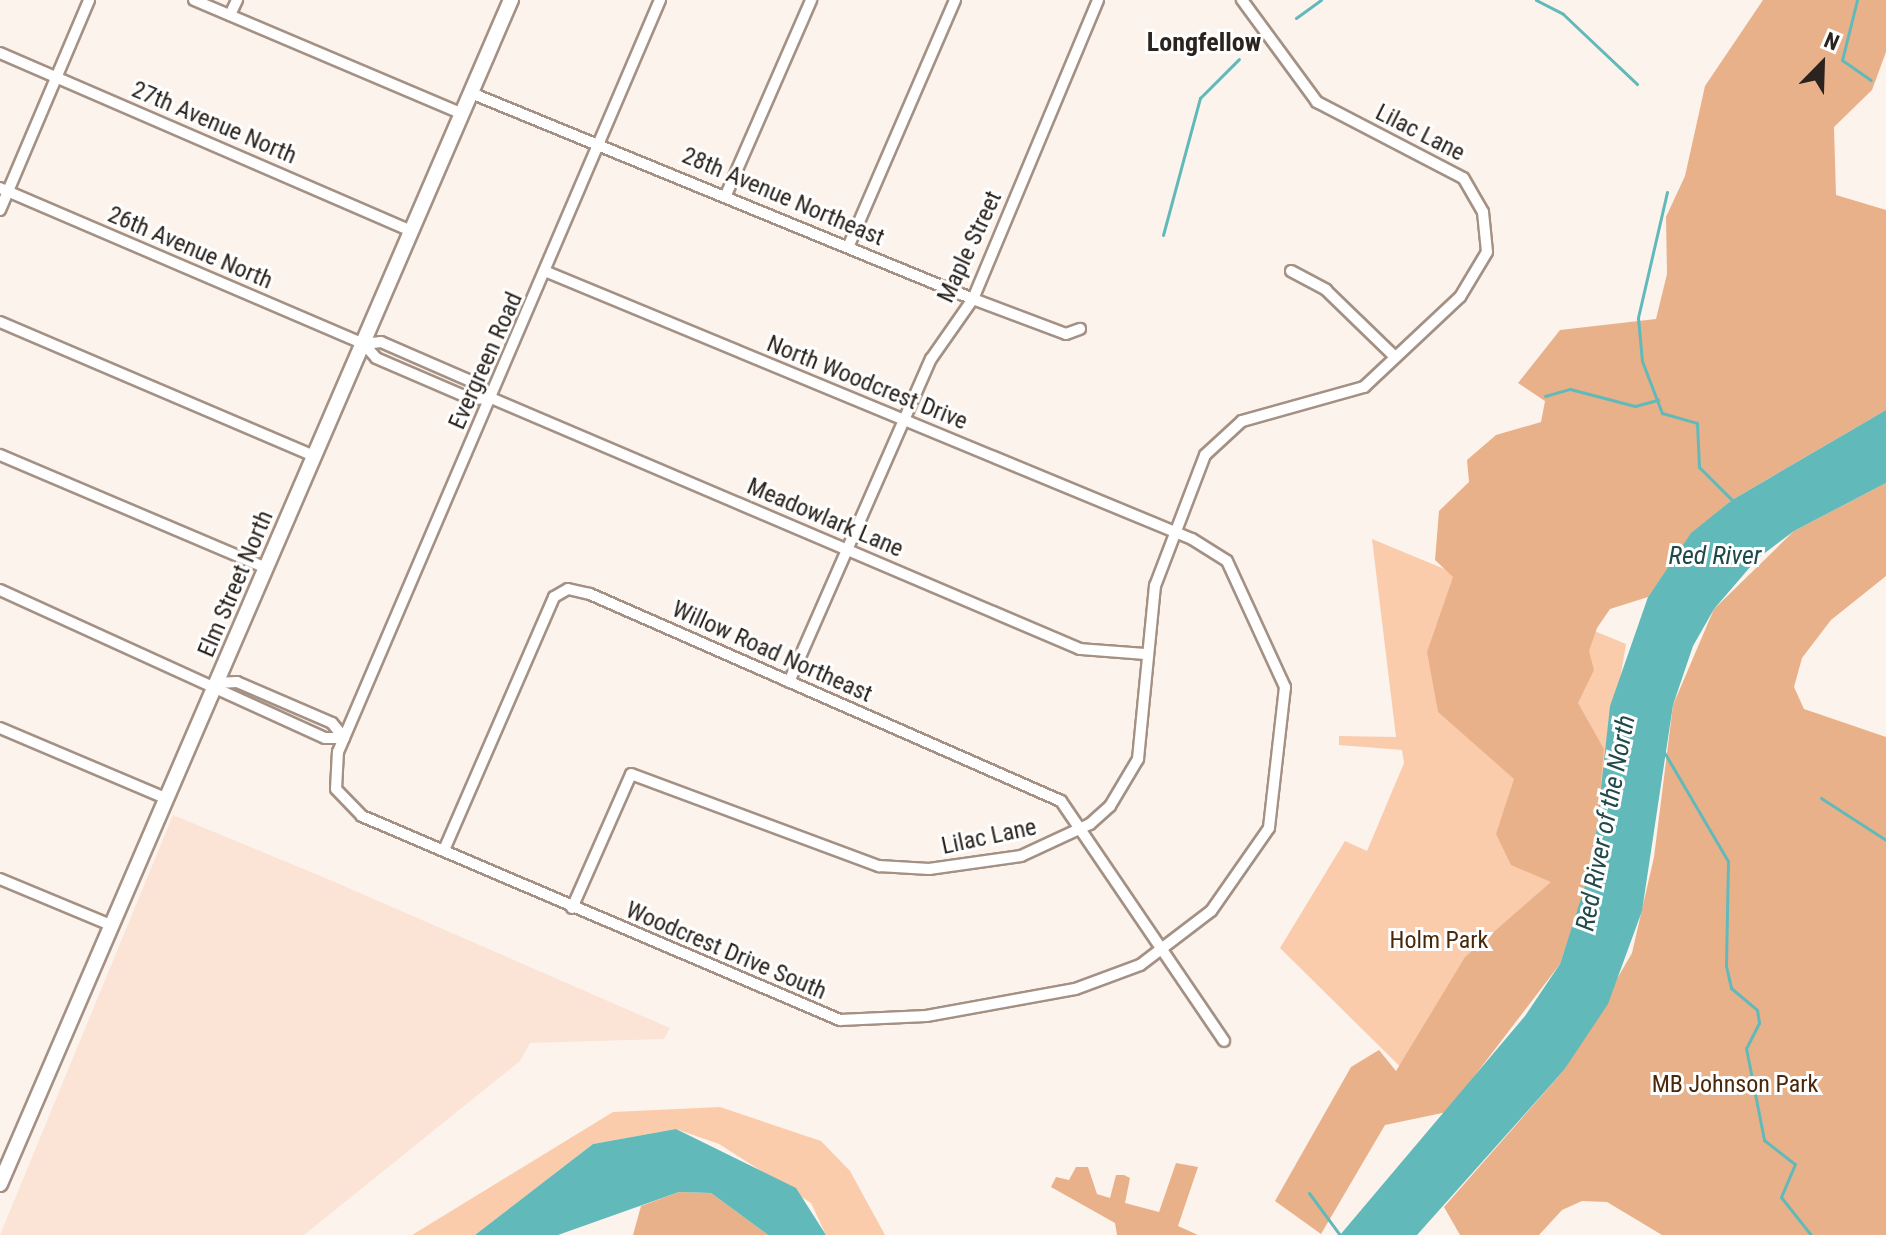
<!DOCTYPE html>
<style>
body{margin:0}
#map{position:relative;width:1886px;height:1235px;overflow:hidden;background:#fcf3ed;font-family:"Roboto Condensed",sans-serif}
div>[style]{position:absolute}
.built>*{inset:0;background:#fbe4d5}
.green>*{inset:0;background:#fbccac}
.forest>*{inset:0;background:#e9b18a}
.water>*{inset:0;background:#62b9b9}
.stream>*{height:3px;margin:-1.5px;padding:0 1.5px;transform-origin:1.5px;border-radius:1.5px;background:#62b9b9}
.roads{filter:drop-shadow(2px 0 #a49184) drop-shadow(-2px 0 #a49184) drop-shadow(0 2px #a49184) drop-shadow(0 -2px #a49184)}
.street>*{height:10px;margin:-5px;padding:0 5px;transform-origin:5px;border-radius:5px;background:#fff}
.secondary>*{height:14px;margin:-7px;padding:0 7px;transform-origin:7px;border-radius:7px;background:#fff}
span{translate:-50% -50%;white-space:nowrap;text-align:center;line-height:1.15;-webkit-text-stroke:6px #fff;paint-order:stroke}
.street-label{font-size:24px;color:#2a231e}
.park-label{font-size:24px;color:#4b2709}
.neighbourhood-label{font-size:26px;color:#2a231e;font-weight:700}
.water-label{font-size:26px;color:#204949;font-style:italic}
.north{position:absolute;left:1782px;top:24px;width:80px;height:80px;-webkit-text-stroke:6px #fff;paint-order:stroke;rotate:23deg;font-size:22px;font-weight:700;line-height:32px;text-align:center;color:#2a231e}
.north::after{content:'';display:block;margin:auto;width:28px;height:36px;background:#2a231e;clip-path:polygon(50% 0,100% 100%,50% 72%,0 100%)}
</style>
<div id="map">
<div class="built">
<div style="clip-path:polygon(173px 815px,330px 880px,670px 1028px,664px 1039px,530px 1043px,520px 1061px,304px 1235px,0 1235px)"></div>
</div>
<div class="green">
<div style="clip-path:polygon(1372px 539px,1626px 644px,1581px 913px,1442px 1108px,1280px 948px,1345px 841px,1367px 851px,1404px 763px,1402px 750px,1339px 745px,1339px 736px,1396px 737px)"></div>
<div style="clip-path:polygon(720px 1107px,821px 1141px,850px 1171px,885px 1235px,826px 1235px,811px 1203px,719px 1144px,676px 1129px,593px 1144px,475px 1235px,412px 1235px,613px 1112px)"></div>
</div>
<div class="forest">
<div style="clip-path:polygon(1763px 0,1886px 0,1886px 52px,1872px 90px,1834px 127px,1836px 195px,1886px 210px,1886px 410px,1732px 500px,1691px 534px,1648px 597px,1610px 609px,1597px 628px,1589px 651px,1594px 670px,1578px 703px,1604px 749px,1594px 861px,1560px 964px,1447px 1112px,1385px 1125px,1321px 1234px,1275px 1201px,1351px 1067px,1379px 1050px,1396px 1071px,1465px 957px,1551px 882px,1511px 865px,1496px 834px,1514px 779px,1438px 712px,1427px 652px,1453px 577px,1435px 560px,1439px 511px,1469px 482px,1467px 460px,1496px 435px,1541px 422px,1545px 401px,1518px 383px,1560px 330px,1656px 319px,1667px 274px,1666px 217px,1685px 176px,1705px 86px)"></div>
<div style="clip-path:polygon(1886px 483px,1886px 576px,1831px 620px,1802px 658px,1794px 687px,1804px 709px,1886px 737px,1886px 1235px,1662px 1235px,1607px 1202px,1582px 1201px,1562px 1210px,1539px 1235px,1460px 1235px,1444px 1207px,1564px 1070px,1632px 953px,1654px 857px,1673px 705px,1714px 609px,1794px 531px)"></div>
<div style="clip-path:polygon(1176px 1163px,1198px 1167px,1178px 1226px,1198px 1235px,1117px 1235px,1115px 1223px,1051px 1187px,1056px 1177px,1069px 1180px,1076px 1167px,1088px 1167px,1097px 1194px,1110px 1198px,1116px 1175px,1124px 1175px,1130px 1178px,1125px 1203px,1159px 1212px)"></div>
<div style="clip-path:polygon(679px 1192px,711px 1193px,768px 1235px,633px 1235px,641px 1206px)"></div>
</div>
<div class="water">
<div style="clip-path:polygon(1886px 410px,1886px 483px,1794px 531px,1757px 559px,1714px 609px,1693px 646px,1673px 705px,1642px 911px,1608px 1004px,1564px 1070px,1417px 1235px,1340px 1235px,1525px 1016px,1560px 964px,1593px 861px,1610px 706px,1648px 597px,1691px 533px,1732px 500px)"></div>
<div style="clip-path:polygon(676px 1129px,796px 1188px,826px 1235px,768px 1235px,711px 1193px,679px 1192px,558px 1235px,475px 1235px,593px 1144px)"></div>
</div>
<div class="stream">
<div style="left:1536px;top:0;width:30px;rotate:27deg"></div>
<div style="left:1563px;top:14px;width:102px;rotate:43.4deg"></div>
<div style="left:1857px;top:0;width:62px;rotate:104deg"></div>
<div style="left:1842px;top:60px;width:35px;rotate:35deg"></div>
<div style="left:1296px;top:18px;width:31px;rotate:-36deg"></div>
<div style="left:1667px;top:192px;width:129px;rotate:103deg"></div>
<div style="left:1638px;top:318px;width:43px;rotate:84.7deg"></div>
<div style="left:1642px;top:361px;width:56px;rotate:69deg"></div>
<div style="left:1662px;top:413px;width:36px;rotate:16deg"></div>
<div style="left:1697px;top:423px;width:44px;rotate:87.4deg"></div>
<div style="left:1699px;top:467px;width:49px;rotate:45deg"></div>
<div style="left:1163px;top:235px;width:142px;rotate:-74.9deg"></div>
<div style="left:1200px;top:98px;width:55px;rotate:-45deg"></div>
<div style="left:1545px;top:396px;width:26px;rotate:-16deg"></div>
<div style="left:1570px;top:389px;width:67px;rotate:14.7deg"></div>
<div style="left:1635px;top:406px;width:24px;rotate:-15deg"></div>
<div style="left:1664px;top:752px;width:126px;rotate:59.6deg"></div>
<div style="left:1728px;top:861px;width:105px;rotate:91.1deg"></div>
<div style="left:1726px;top:966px;width:23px;rotate:77deg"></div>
<div style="left:1731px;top:988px;width:34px;rotate:40deg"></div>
<div style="left:1757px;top:1010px;width:13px;rotate:81deg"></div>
<div style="left:1759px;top:1023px;width:28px;rotate:117deg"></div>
<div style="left:1746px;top:1048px;width:94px;rotate:78.9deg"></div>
<div style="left:1764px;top:1140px;width:39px;rotate:38deg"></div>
<div style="left:1795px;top:1164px;width:36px;rotate:113deg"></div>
<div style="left:1781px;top:1197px;width:48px;rotate:51.7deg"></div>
<div style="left:1821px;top:798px;width:77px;rotate:32.9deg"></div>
<div style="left:1309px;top:1193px;width:52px;rotate:53.6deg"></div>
</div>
<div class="roads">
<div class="street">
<div style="left:194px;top:0;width:291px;rotate:23deg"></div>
<div style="left:230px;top:15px;width:17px;rotate:-65deg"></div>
<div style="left:0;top:53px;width:449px;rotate:23.4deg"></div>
<div style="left:471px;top:93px;width:543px;rotate:22.31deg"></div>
<div style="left:973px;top:299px;width:99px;rotate:20.6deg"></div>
<div style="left:1066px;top:334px;width:15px;rotate:-20deg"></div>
<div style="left:0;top:188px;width:396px;rotate:23.2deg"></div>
<div style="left:364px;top:344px;width:18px;rotate:49deg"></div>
<div style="left:376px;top:358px;width:103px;rotate:23.3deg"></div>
<div style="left:471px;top:399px;width:20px;rotate:-3deg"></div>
<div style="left:491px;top:398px;width:640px;rotate:23.08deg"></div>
<div style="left:1080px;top:649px;width:67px;rotate:4.3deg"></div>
<div style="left:726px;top:195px;width:213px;rotate:-66.4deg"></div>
<div style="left:0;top:210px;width:228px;rotate:-67deg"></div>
<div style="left:849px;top:245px;width:267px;rotate:-66.6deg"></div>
<div style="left:1291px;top:271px;width:40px;rotate:28deg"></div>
<div style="left:1326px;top:290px;width:95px;rotate:44.1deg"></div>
<div style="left:547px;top:272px;width:698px;rotate:22.49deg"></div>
<div style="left:1192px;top:539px;width:41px;rotate:32.2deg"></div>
<div style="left:1227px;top:561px;width:139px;rotate:65.3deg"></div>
<div style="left:1285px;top:687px;width:142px;rotate:96.5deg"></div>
<div style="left:1269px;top:828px;width:101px;rotate:124.9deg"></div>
<div style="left:1211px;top:911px;width:89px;rotate:142.7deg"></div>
<div style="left:1140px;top:965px;width:69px;rotate:159.7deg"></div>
<div style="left:1075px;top:989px;width:151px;rotate:169.7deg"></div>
<div style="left:926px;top:1016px;width:86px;rotate:177.3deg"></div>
<div style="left:840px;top:1020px;width:520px;rotate:-156.89deg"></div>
<div style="left:362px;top:816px;width:37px;rotate:-134deg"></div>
<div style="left:336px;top:789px;width:37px;rotate:-87deg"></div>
<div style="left:338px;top:752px;width:818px;rotate:-66.82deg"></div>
<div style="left:0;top:322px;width:341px;rotate:23.1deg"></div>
<div style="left:364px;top:344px;width:17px;rotate:-7deg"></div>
<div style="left:381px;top:342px;width:108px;rotate:23.5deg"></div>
<div style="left:480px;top:385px;width:17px;rotate:50deg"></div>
<div style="left:0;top:455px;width:289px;rotate:23deg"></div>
<div style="left:0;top:590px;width:357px;rotate:24.5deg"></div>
<div style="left:325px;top:738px;width:19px"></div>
<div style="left:789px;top:682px;width:353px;rotate:-66.3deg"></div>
<div style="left:931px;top:359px;width:73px;rotate:-55deg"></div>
<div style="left:973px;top:299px;width:324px;rotate:-67.3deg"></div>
<div style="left:217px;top:683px;width:20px;rotate:-3deg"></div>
<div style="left:237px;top:682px;width:103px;rotate:23.3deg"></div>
<div style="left:332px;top:723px;width:19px;rotate:51deg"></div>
<div style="left:0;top:728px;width:181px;rotate:23deg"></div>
<div style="left:444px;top:850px;width:276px;rotate:-66.5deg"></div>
<div style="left:554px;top:597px;width:16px;rotate:-30deg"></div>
<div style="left:568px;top:589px;width:23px;rotate:13deg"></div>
<div style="left:590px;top:594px;width:514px;rotate:23.73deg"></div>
<div style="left:1061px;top:801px;width:290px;rotate:55.8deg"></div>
<div style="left:0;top:879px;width:122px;rotate:22.6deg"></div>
<div style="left:572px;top:908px;width:146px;rotate:-66.2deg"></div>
<div style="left:631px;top:774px;width:265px;rotate:20.4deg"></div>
<div style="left:879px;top:866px;width:50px;rotate:3.4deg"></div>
<div style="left:929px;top:869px;width:93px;rotate:-8deg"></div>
<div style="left:1021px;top:856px;width:76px;rotate:-24.9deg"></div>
<div style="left:1090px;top:824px;width:27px;rotate:-42deg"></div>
<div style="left:1110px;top:806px;width:55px;rotate:-59.2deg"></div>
<div style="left:1138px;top:759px;width:174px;rotate:-84.4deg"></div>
<div style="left:1155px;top:586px;width:140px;rotate:-69.1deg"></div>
<div style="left:1205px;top:455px;width:50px;rotate:-42.6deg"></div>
<div style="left:1242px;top:421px;width:127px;rotate:-15.6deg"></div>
<div style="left:1364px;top:387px;width:132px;rotate:-43.2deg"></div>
<div style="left:1460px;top:297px;width:52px;rotate:-59deg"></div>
<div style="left:1487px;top:252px;width:40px;rotate:-95.7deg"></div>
<div style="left:1483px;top:212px;width:39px;rotate:-120deg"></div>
<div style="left:1463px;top:178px;width:165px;rotate:-152.5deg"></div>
<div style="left:1317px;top:102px;width:127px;rotate:-126.3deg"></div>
</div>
<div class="secondary">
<div style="left:0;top:1184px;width:1290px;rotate:-66.66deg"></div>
</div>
</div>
<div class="street-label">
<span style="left:214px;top:123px;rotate:23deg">27th Avenue North</span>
<span style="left:1420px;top:133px;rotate:27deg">Lilac Lane</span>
<span style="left:783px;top:197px;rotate:23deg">28th Avenue Northeast</span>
<span style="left:970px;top:247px;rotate:-65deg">Maple Street</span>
<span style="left:190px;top:248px;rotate:23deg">26th Avenue North</span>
<span style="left:486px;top:361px;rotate:-66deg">Evergreen Road</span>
<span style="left:867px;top:383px;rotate:22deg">North Woodcrest Drive</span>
<span style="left:825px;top:518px;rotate:23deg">Meadowlark Lane</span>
<span style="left:236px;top:584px;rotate:-67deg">Elm Street North</span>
<span style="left:772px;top:652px;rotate:24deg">Willow Road Northeast</span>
<span style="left:989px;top:837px;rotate:-12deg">Lilac Lane</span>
<span style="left:726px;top:951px;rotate:23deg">Woodcrest Drive South</span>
</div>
<div class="park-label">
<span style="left:1439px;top:941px">Holm Park</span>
<span style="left:1735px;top:1085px">MB Johnson Park</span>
</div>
<div class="neighbourhood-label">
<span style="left:1204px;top:43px">Longfellow</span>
</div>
<div class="water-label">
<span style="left:1715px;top:556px">Red River</span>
<span style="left:1606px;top:823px;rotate:-79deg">Red River of the North</span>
</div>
<div class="north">N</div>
</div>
